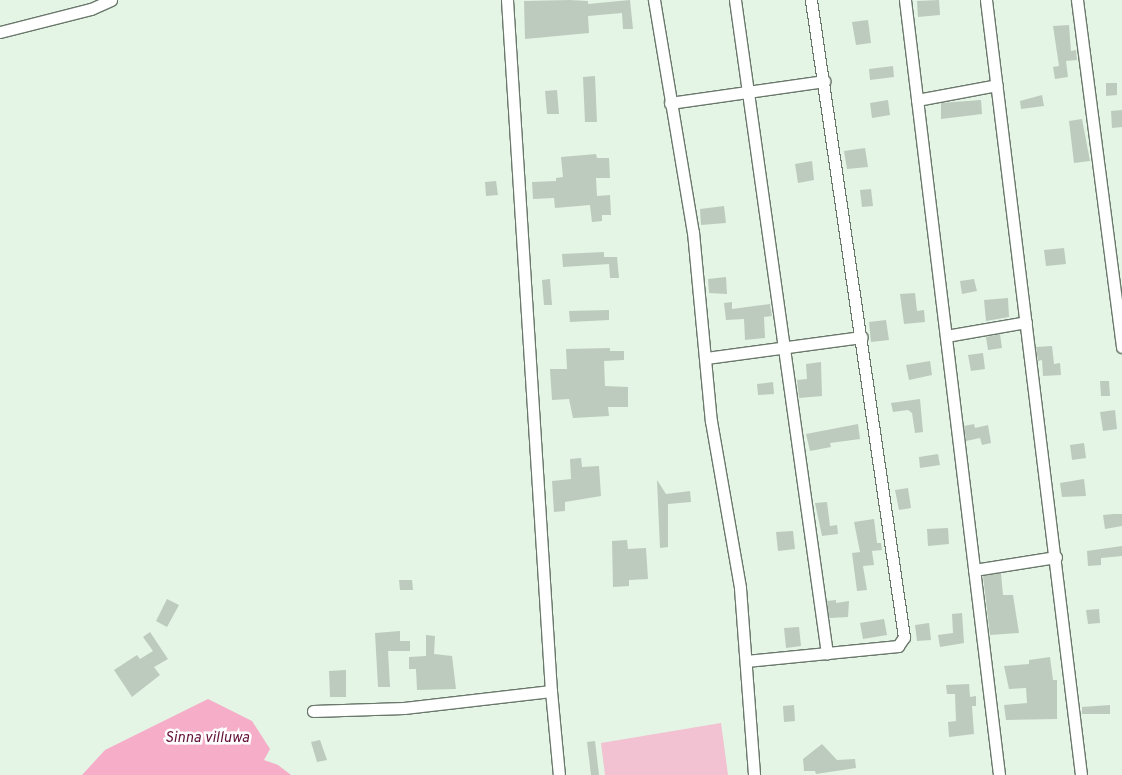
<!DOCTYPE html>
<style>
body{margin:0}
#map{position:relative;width:1122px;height:775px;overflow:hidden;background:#e4f4e5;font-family:Overpass,sans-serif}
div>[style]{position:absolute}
.green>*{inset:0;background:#f2c1d2}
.water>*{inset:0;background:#f6adc8}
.building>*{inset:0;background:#bccbbd}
.roads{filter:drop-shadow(1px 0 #6a786b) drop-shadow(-1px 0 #6a786b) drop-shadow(0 1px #6a786b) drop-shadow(0 -1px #6a786b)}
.minor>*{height:11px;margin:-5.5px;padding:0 5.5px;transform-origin:5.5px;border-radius:5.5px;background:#fff}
span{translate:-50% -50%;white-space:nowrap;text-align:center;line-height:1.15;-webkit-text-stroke:5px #fff;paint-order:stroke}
.water-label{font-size:15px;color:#620f38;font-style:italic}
</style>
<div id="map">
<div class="green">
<div style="clip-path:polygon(721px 723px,728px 775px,605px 775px,601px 743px)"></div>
</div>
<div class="water">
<div style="clip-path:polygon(208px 699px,252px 721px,270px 749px,264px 760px,278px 765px,291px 775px,82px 775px,105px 750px)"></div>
</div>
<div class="building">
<div style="clip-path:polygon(570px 0,588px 1px,588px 4px,630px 0,633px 29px,623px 29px,622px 13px,588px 16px,589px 33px,525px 39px,524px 1px)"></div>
<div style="clip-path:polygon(939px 0,940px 15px,918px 17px,917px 1px)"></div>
<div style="clip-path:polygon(868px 20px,871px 43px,856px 45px,852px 22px)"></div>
<div style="clip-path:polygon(1069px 25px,1071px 51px,1076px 50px,1077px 60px,1066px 61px,1068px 77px,1055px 79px,1053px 67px,1059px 66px,1053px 26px)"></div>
<div style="clip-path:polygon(893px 66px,894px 77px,870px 80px,869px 69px)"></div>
<div style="clip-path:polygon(595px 76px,597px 122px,585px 122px,583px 77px)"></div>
<div style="clip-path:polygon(1106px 83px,1117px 83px,1117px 95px,1106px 96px)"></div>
<div style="clip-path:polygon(557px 90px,559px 114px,547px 114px,545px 91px)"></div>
<div style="clip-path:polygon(1042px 95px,1044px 106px,1021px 109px,1020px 101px)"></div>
<div style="clip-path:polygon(888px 100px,890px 115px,872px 118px,870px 103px)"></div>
<div style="clip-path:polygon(981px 100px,982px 114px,941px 119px,941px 103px)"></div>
<div style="clip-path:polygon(1122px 110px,1122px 127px,1112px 128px,1111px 111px)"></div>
<div style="clip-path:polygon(1082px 119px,1090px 161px,1074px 163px,1069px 121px)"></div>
<div style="clip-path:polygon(865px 148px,868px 167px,847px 169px,844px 151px)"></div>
<div style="clip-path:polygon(596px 154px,597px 158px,609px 158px,610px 178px,596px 178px,597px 196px,610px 195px,611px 215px,602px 215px,602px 221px,592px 222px,590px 205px,555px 208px,554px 198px,533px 199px,532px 182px,556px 181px,556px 178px,563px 177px,561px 157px)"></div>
<div style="clip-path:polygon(812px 161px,814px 180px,798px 183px,795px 164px)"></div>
<div style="clip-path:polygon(496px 181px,498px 195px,486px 196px,485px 182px)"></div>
<div style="clip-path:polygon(871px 189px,873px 206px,862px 207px,860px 190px)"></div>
<div style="clip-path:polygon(724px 206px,726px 223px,701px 225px,700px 209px)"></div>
<div style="clip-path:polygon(1064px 248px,1066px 264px,1046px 266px,1044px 250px)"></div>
<div style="clip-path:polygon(604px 252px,604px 257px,617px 257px,619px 278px,610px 278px,609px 264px,563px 267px,562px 254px)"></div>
<div style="clip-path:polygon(726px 277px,727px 294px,709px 293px,708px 279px)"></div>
<div style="clip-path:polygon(550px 279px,552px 305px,544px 305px,542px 280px)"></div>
<div style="clip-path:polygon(974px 279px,977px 291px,962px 294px,960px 281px)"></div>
<div style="clip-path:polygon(915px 293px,917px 311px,924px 310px,925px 322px,904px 324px,900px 294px)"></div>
<div style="clip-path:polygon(1008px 298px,1009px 317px,986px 321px,984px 300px)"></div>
<div style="clip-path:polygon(732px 302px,732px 309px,770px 304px,772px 316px,764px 317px,765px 338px,745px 340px,744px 319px,726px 320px,724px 303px)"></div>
<div style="clip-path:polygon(609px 310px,609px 320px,570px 322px,569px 311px)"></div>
<div style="clip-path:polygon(886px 320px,889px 340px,871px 342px,869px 322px)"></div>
<div style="clip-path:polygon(1000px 334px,1002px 348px,988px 350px,986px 337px)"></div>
<div style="clip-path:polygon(1052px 346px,1054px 364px,1060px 363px,1061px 375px,1043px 376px,1042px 360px,1038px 361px,1036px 347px)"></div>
<div style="clip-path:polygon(610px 348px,610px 351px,624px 351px,624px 360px,604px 361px,605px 386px,628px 387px,628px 407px,608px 407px,609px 416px,573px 418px,569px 399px,552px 400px,550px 369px,567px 369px,566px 349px)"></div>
<div style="clip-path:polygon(983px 353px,985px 369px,971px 371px,968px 355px)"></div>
<div style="clip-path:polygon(930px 361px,932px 375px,909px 380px,906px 365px)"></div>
<div style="clip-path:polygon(821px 362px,822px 396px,799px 398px,797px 380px,807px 379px,806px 364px)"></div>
<div style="clip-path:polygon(1100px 381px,1109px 381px,1110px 396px,1101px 396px)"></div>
<div style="clip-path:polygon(773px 382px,774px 394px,758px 395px,757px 384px)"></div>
<div style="clip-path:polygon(920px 399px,923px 432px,915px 433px,912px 413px,908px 410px,893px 412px,891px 403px)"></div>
<div style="clip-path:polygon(1115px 410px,1117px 429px,1103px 431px,1100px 412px)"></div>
<div style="clip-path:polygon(858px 424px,860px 439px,830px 443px,831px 447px,810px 451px,806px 434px)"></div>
<div style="clip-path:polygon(974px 424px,975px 428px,988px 425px,991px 443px,982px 445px,980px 438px,966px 441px,964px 426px)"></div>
<div style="clip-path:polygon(1084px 443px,1086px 458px,1072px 460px,1070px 445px)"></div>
<div style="clip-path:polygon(938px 454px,940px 465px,920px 468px,919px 457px)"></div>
<div style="clip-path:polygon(581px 458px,582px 467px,599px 466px,601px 496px,565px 502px,565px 511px,554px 512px,552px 481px,571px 479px,570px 459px)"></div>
<div style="clip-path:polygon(1084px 479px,1086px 496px,1062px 497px,1060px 483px)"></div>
<div style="clip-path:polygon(657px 480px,666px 494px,690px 491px,691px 502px,668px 504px,668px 547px,660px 548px)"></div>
<div style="clip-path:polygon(908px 488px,911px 508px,899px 510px,895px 490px)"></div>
<div style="clip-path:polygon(827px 502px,830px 526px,837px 525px,838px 534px,822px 536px,815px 503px)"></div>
<div style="clip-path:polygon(1114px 514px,1122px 514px,1122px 526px,1105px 529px,1103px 515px)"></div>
<div style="clip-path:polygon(874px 519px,877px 543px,881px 543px,882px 550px,872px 551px,874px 565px,863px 566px,867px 590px,857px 591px,852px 553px,860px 552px,854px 522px)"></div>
<div style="clip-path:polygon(948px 528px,949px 544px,928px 546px,927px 529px)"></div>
<div style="clip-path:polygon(793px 531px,795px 549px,778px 551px,776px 532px)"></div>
<div style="clip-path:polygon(627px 540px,628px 549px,646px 548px,648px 579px,629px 580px,629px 586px,613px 587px,612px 541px)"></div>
<div style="clip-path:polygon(1122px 546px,1122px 556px,1101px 558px,1101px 565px,1088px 566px,1087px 551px)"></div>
<div style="clip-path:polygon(1001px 573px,1003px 595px,1013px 595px,1019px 633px,990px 635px,983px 576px)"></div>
<div style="clip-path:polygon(399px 580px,412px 580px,413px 590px,400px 590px)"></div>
<div style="clip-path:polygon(167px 599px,179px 605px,167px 627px,156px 621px)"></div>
<div style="clip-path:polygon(836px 600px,836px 603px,849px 601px,848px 617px,829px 618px,827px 601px)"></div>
<div style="clip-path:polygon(1099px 609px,1100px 623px,1088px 624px,1086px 610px)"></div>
<div style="clip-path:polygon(962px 613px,964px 643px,940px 647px,938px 635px,953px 633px,952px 614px)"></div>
<div style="clip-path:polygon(884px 619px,887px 635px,863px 639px,860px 623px)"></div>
<div style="clip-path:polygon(929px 623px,931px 640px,917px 641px,915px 625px)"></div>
<div style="clip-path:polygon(799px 627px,801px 646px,786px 648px,784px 628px)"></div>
<div style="clip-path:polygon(400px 631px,400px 641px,410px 641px,410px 651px,388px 651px,390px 687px,378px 687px,375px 633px)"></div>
<div style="clip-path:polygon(150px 632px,168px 659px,154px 667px,160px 675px,132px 697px,114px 670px,137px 655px,140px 659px,153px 651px,143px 637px)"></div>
<div style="clip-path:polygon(426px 635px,435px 636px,434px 654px,452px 656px,456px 689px,417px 690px,416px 669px,409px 669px,409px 657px,426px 656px)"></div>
<div style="clip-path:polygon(1050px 657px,1053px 680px,1057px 680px,1057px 719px,1006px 720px,1004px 705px,1027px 703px,1026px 688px,1009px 689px,1004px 666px,1029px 664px,1029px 660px)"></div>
<div style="clip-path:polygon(346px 670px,346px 697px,330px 697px,329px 671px)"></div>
<div style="clip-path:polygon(969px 684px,970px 697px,976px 696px,976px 706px,972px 706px,974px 734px,949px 737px,948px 722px,956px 721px,955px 694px,947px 694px,946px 685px)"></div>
<div style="clip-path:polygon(794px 705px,795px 721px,784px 722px,783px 706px)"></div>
<div style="clip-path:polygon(1110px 705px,1110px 714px,1082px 714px,1082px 707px)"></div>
<div style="clip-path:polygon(320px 740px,327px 760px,317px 762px,311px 742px)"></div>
<div style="clip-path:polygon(595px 741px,599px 775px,591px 775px,587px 742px)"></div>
<div style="clip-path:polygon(822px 744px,837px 760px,855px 759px,856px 768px,816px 774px,815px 771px,804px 771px,803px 759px)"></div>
</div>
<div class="roads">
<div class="minor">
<div style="left:507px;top:0;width:692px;rotate:86.36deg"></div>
<div style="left:551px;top:691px;width:84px;rotate:84.6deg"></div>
<div style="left:654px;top:0;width:235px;rotate:80.5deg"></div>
<div style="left:693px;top:232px;width:190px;rotate:84.6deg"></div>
<div style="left:711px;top:421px;width:169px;rotate:80.1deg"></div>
<div style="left:740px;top:588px;width:188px;rotate:85.7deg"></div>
<div style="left:735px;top:0;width:660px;rotate:81.99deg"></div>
<div style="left:905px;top:0;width:781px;rotate:83.08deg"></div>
<div style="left:986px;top:0;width:781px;rotate:83.01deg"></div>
<div style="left:1077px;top:0;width:350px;rotate:82.6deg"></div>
<div style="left:0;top:32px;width:94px;rotate:-14.2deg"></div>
<div style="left:91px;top:9px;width:22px;rotate:-24deg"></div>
<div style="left:917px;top:100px;width:81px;rotate:-10.6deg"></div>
<div style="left:670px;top:103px;width:156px;rotate:-8.1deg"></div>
<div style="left:946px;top:336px;width:81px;rotate:-9.9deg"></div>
<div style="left:706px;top:358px;width:157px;rotate:-7.7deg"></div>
<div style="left:974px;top:570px;width:83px;rotate:-9deg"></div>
<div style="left:746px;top:661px;width:153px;rotate:-5.6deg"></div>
<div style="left:898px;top:646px;width:11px;rotate:-56deg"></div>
<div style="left:904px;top:637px;width:644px;rotate:-98.31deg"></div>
<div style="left:313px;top:711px;width:91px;rotate:-1.9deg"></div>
<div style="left:404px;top:708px;width:148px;rotate:-6.6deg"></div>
</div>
</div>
<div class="water-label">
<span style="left:207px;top:739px">Sinna villuwa</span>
</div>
</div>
